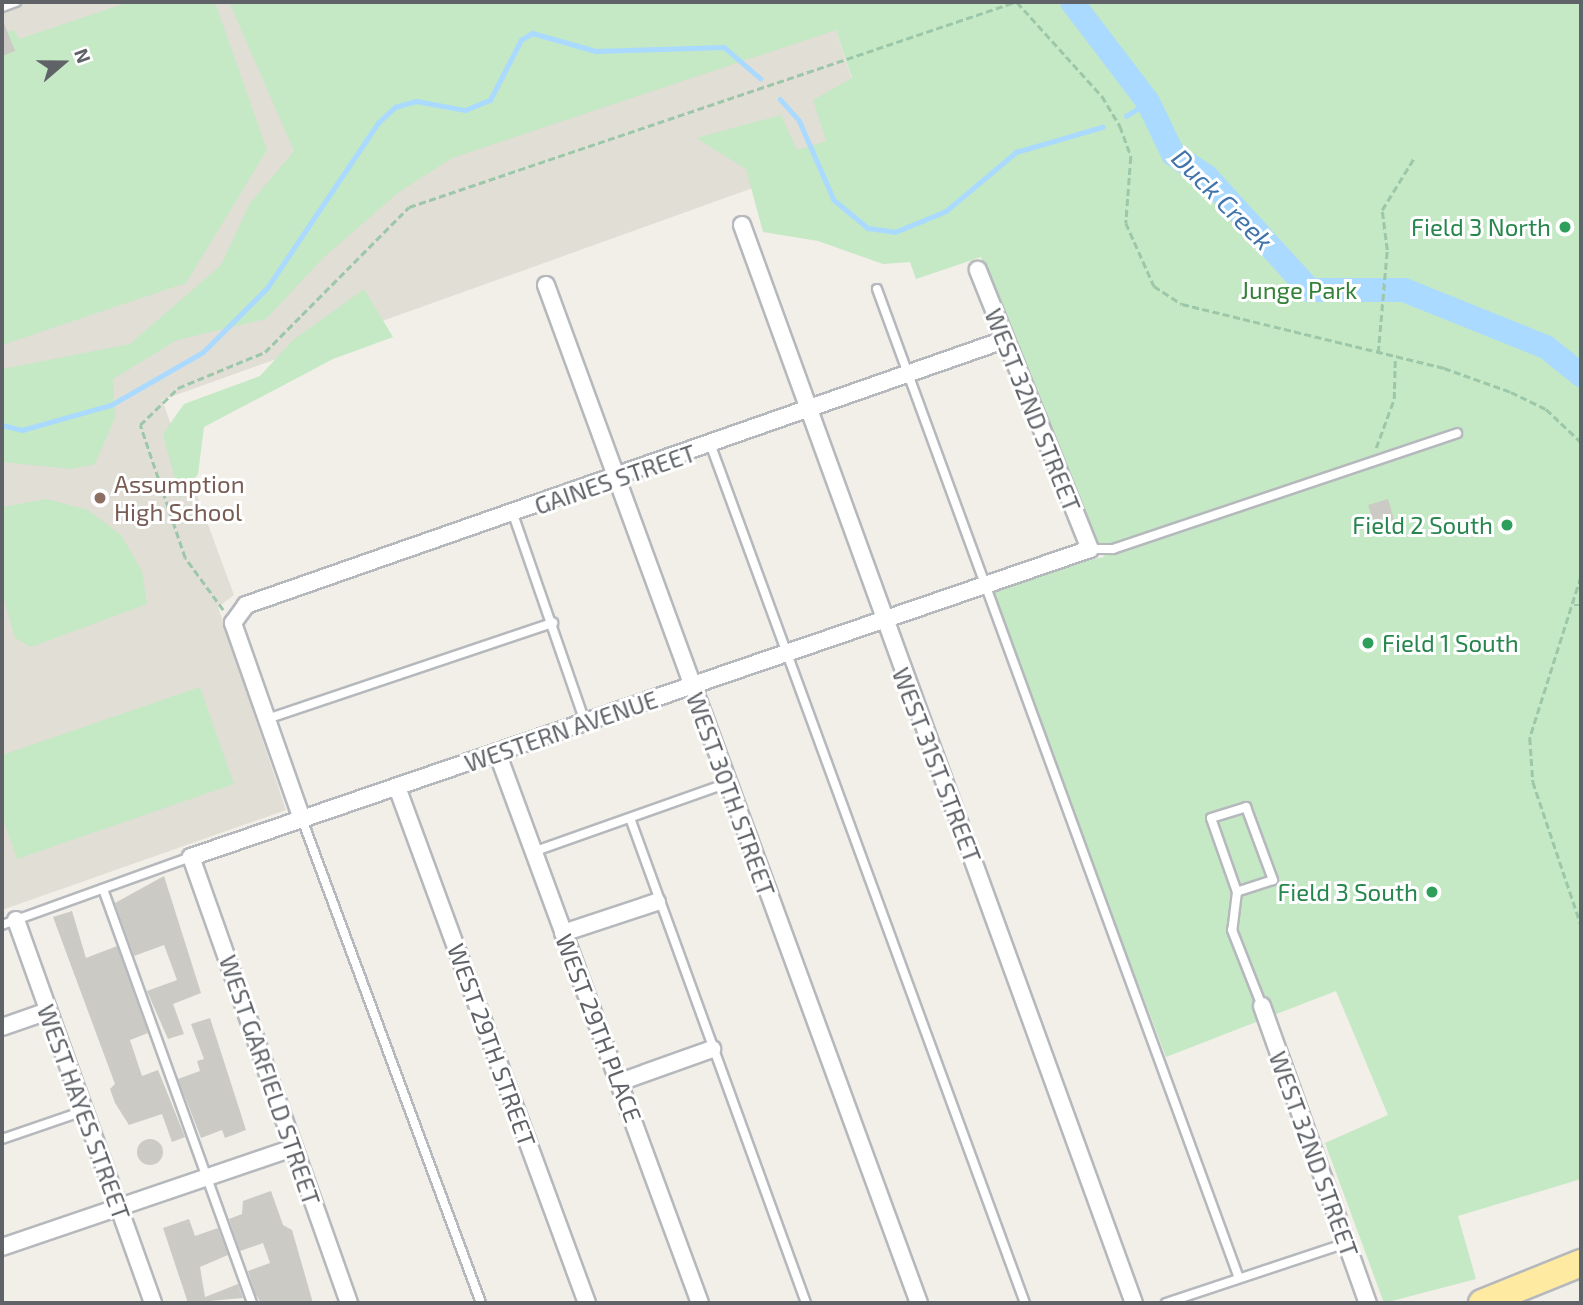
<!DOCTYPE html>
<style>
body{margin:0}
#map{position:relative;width:1583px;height:1305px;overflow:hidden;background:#f1efe8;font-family:"Exo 2",sans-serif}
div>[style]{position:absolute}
.education>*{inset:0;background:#e1ded6}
.green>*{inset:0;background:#c5e8c5}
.stream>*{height:4.5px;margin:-2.25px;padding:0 2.25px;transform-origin:2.25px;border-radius:2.25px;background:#aadaff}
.river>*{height:24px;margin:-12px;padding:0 12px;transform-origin:12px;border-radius:12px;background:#aadaff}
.building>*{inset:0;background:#cccac5}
.round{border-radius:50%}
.path>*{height:2.5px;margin-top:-1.25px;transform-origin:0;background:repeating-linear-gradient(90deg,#9cc7a9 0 7px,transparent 0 10.5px)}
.roads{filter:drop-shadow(2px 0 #b5b8bc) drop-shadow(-2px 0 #b5b8bc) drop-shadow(0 2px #b5b8bc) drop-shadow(0 -2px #b5b8bc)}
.service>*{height:8px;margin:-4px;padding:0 4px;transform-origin:4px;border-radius:4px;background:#fff}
.minor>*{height:16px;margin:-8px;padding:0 8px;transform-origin:8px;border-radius:8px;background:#fff}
.trunk>*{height:26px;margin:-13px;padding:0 13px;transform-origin:13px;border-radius:13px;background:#feeaa1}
.dots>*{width:19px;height:19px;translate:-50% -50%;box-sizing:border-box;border:4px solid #fff;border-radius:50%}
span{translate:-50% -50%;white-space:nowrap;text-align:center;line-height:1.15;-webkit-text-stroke:6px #fff;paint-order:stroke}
.leisure-label{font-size:24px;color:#27864d}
.right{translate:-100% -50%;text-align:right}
.left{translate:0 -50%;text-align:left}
.park-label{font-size:24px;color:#348238}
.street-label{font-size:24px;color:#5f6368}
.education-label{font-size:24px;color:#785e54}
.water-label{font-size:26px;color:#4174aa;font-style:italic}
.frame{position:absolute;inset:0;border:4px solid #5f6368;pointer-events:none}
.north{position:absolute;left:28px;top:28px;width:70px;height:70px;-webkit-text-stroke:5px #fff;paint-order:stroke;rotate:70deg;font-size:19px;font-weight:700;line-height:28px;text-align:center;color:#5f6368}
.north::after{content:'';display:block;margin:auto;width:24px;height:32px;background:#5f6368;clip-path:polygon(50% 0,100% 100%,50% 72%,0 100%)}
</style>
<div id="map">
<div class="education">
<div style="clip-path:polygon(2px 2px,827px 2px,873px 145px,162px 400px,234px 595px,218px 607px,286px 810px,2px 910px)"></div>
</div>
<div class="green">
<div style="clip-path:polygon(129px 2px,215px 2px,267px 150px,186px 283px,2px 345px,2px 34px,14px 30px,19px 39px)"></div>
<div style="clip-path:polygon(229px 2px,1581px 2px,1581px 1179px,1458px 1216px,1476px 1279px,1384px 1303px,1325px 1143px,1388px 1115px,1336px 991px,1166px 1057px,986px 585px,1104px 557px,981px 257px,916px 279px,910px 262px,883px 264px,818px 241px,763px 232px,746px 169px,696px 138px,781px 115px,797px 150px,826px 141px,813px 100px,852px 78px,836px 30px,452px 158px,399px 192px,323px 258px,266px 319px,177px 340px,113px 379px,115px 418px,95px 464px,72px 469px,2px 462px,2px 369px,130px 344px,221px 265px,250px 203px,294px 151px)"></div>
<div style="clip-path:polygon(364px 289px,393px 337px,333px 359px,204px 427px,198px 474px,180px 498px,163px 434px,184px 404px,260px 376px,293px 340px)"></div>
<div style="clip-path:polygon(47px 499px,88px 510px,121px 535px,142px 571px,147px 604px,31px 647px,15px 638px,2px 592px,2px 507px)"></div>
<div style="clip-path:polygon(200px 687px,234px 784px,17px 859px,2px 816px,2px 755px)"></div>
</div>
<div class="stream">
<div style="left:780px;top:99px;width:28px;rotate:48deg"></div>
<div style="left:799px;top:120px;width:87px;rotate:66.4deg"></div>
<div style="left:834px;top:200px;width:44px;rotate:39.5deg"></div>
<div style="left:868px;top:228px;width:27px;rotate:8deg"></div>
<div style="left:895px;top:232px;width:55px;rotate:-22.4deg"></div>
<div style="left:946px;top:211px;width:92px;rotate:-40.1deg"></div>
<div style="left:1016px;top:152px;width:90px;rotate:-16.2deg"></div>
<div style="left:1126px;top:116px;width:26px;rotate:-32deg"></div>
<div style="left:2px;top:425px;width:21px;rotate:14deg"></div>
<div style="left:22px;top:430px;width:92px;rotate:-15.7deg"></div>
<div style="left:111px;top:405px;width:106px;rotate:-29.9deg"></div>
<div style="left:203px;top:352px;width:91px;rotate:-45deg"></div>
<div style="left:267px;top:288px;width:199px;rotate:-56.1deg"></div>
<div style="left:378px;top:123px;width:23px;rotate:-43deg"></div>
<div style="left:395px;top:107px;width:22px;rotate:-16deg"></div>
<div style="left:416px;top:101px;width:50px;rotate:10.4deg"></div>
<div style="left:465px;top:110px;width:27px;rotate:-22deg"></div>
<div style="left:490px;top:100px;width:68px;rotate:-62.7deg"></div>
<div style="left:521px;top:40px;width:13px;rotate:-32deg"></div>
<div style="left:532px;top:33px;width:66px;rotate:15.7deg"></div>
<div style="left:596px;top:51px;width:128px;rotate:-1.8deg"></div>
<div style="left:724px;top:47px;width:48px;rotate:40.7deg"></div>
</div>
<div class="river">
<div style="left:1072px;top:2px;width:126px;rotate:52.8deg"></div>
<div style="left:1148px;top:102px;width:58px;rotate:64.3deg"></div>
<div style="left:1173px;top:154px;width:41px;rotate:34.1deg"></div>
<div style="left:1207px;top:177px;width:153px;rotate:47.7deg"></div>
<div style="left:1310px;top:290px;width:94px"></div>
<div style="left:1404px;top:290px;width:153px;rotate:21.9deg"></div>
<div style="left:1546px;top:347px;width:45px;rotate:38.7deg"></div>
</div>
<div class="building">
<div style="clip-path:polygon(2px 18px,15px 51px,2px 56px)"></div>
<div style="clip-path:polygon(1388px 499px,1394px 520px,1375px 526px,1368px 505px)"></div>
<div style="clip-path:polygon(164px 876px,201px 993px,173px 1004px,184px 1034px,168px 1039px,147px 991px,177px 980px,164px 945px,134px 956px,115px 903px)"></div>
<div style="clip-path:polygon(72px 911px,86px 958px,117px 946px,148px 1033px,130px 1040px,142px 1076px,158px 1070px,185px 1137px,172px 1142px,162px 1114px,129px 1125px,115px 1103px,110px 1089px,115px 1084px,53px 917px)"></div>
<div style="clip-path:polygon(210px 1018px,246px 1130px,225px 1138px,222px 1130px,201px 1138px,178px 1079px,200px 1071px,197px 1061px,204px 1059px,191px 1024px)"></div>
<div class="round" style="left:137px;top:1139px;width:26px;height:26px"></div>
<div style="clip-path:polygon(271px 1191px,283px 1225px,292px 1230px,313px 1303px,261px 1303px,255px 1293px,248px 1271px,270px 1263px,263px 1243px,240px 1251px,229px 1219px,242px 1214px,243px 1201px)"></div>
<div style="clip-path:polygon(189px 1219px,195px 1236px,218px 1228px,228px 1255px,200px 1267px,205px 1297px,238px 1284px,243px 1298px,188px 1303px,163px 1228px)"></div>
</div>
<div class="path">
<div style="left:1017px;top:2px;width:127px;rotate:47.9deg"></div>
<div style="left:1102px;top:96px;width:35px;rotate:59deg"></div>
<div style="left:1120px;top:126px;width:33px;rotate:70deg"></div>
<div style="left:1131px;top:157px;width:66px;rotate:94.3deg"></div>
<div style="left:1126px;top:223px;width:69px;rotate:66deg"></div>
<div style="left:1154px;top:286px;width:33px;rotate:33deg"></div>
<div style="left:1182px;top:304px;width:270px;rotate:13.7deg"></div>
<div style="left:1444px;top:368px;width:71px;rotate:19.7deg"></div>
<div style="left:1511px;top:392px;width:39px;rotate:26deg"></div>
<div style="left:1546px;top:409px;width:48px;rotate:43.3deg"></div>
<div style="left:1378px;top:353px;width:103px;rotate:-85deg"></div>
<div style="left:1387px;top:250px;width:40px;rotate:-97.1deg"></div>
<div style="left:1382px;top:210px;width:61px;rotate:-58.4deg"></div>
<div style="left:1376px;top:448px;width:52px;rotate:-69.8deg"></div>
<div style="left:1394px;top:399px;width:42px;rotate:-88.6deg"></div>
<div style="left:1581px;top:577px;width:169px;rotate:107.6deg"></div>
<div style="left:1530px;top:738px;width:44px;rotate:86.1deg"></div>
<div style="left:1533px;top:782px;width:151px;rotate:71.4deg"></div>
<div style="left:1574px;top:605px;width:7px"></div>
<div style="left:223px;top:610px;width:64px;rotate:-126.2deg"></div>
<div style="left:185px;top:558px;width:140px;rotate:-108.7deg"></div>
<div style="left:140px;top:425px;width:53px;rotate:-44.2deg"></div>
<div style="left:178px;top:388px;width:94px;rotate:-22.5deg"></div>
<div style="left:265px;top:352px;width:204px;rotate:-45.2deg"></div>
<div style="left:409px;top:207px;width:640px;rotate:-18.69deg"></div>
</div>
<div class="roads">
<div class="service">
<div style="left:2px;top:7px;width:15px;rotate:-20deg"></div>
<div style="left:877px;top:289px;width:1053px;rotate:69.9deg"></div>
<div style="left:711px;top:446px;width:913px;rotate:69.88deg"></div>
<div style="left:513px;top:514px;width:220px;rotate:70.9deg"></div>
<div style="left:1090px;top:549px;width:23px"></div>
<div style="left:1113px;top:549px;width:363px;rotate:-18.6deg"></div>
<div style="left:267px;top:719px;width:302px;rotate:-18.6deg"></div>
<div style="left:630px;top:818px;width:516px;rotate:70.05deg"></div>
<div style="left:302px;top:819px;width:516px;rotate:69.7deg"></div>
<div style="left:533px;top:852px;width:207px;rotate:-19.5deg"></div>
<div style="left:103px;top:889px;width:440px;rotate:70.2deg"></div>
<div style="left:1237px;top:892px;width:78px;rotate:-109.4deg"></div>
<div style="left:1211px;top:818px;width:37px;rotate:-17deg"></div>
<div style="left:1246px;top:807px;width:78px;rotate:69.7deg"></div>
<div style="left:1273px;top:880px;width:38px;rotate:162deg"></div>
<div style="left:1237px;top:892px;width:38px;rotate:97deg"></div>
<div style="left:1232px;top:930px;width:82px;rotate:68.5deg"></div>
<div style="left:2px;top:925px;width:201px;rotate:-19.8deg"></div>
<div style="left:2px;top:1139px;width:87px;rotate:-18.9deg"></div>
<div style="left:1166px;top:1303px;width:190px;rotate:-18.4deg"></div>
</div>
<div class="minor">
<div style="left:742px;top:225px;width:1147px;rotate:70.02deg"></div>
<div style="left:546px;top:285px;width:1084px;rotate:69.88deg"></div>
<div style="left:497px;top:752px;width:587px;rotate:69.78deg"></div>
<div style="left:397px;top:787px;width:550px;rotate:69.79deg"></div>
<div style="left:302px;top:819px;width:208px;rotate:-109.4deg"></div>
<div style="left:233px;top:623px;width:22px;rotate:-54deg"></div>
<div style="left:246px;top:605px;width:803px;rotate:-19.27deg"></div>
<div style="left:16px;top:920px;width:407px;rotate:70.3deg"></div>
<div style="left:563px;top:933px;width:99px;rotate:-18.3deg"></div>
<div style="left:1262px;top:1006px;width:315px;rotate:70.4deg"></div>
<div style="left:2px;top:1027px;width:49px;rotate:-19.2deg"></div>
<div style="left:620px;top:1082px;width:98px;rotate:-19.7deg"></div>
<div style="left:2px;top:1247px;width:307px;rotate:-18.8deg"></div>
<div style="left:349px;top:1303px;width:473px;rotate:-109.5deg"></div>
<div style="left:191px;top:857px;width:950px;rotate:-18.91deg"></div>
<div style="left:1090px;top:549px;width:301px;rotate:-111.9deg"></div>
</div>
<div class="trunk">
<div style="left:1482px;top:1303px;width:107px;rotate:-22deg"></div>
</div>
</div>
<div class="dots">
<div style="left:1565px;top:227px;background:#2e9e5b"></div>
<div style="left:100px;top:498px;background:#8d6e63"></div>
<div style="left:1507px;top:525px;background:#2e9e5b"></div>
<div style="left:1368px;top:643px;background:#2e9e5b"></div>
<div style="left:1432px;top:892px;background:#2e9e5b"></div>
</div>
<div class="leisure-label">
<span class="right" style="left:1551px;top:227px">Field 3 North</span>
<span class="right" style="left:1493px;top:525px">Field 2 South</span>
<span class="left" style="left:1382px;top:643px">Field 1 South</span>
<span class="right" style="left:1418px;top:892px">Field 3 South</span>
</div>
<div class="park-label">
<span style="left:1299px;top:290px">Junge Park</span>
</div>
<div class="street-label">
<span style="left:1033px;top:410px;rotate:68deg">WEST 32ND STREET</span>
<span style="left:615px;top:479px;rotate:-19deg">GAINES STREET</span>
<span style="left:561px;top:731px;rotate:-19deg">WESTERN AVENUE</span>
<span style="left:937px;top:765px;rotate:69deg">WEST 31ST STREET</span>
<span style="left:731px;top:794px;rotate:70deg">WEST 30TH STREET</span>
<span style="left:599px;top:1028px;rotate:69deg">WEST 29TH PLACE</span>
<span style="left:492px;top:1045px;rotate:70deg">WEST 29TH STREET</span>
<span style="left:270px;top:1080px;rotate:71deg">WEST GARFIELD STREET</span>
<span style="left:84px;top:1112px;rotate:70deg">WEST HAYES STREET</span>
<span style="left:1314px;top:1154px;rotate:70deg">WEST 32ND STREET</span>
</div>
<div class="education-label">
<span class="left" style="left:114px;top:498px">Assumption<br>High School</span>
</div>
<div class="water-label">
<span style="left:1223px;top:199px;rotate:45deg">Duck Creek</span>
</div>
<div class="frame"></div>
<div class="north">N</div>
</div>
